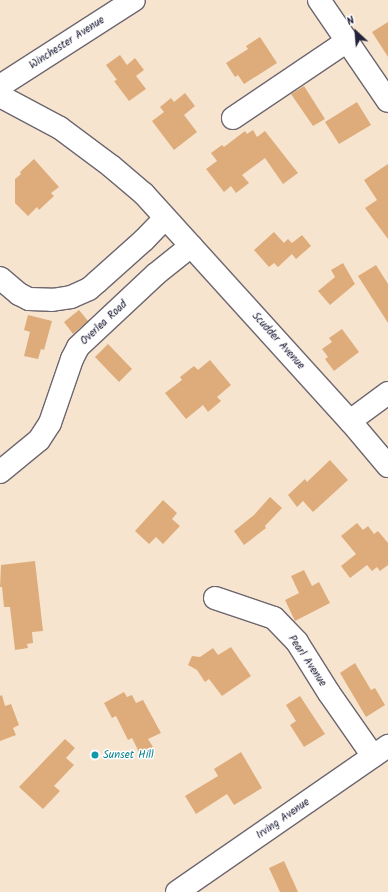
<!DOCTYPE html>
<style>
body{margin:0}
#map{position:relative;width:388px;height:892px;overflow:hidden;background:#f7e4cf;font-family:Kalam,sans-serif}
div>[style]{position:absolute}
.building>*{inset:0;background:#deac7a}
.roads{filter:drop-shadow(1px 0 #6d666f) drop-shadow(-1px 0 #6d666f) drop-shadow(0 1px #6d666f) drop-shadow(0 -1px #6d666f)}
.minor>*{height:22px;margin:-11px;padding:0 11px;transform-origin:11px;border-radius:11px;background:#fff}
.dots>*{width:11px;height:11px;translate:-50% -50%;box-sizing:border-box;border:2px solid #fff;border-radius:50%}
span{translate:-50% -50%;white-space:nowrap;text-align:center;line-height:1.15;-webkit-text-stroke:3px #fff;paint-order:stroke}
.street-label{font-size:11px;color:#22223b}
.culture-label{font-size:11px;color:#0d838f}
.left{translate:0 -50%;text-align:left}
.north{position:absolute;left:336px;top:12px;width:40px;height:40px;-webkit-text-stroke:3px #fff;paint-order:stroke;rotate:334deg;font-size:11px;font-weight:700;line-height:16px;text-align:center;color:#22223b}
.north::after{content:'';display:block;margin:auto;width:14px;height:18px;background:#22223b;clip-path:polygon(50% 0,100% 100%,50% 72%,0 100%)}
</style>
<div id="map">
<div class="building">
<div style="clip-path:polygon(388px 22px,388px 57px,372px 32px)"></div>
<div style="clip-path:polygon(260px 37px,277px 63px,244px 84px,238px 75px,235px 77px,226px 63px,248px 49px,246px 46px)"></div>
<div style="clip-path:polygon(120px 55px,127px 65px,135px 58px,144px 70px,136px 76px,146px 89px,129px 101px,114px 81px,117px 80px,106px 65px)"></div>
<div style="clip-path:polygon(304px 86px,325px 119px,313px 126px,291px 94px)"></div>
<div style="clip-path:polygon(185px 93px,195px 106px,184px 115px,197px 132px,174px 150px,152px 121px,164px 112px,160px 107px,171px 98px,174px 102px)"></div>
<div style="clip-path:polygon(357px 102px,371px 125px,339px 144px,325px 122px)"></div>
<div style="clip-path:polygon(253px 130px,257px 137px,265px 131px,298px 173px,283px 184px,265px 158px,242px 175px,249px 183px,236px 193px,231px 186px,224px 192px,206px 169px,217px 161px,211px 153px,222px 145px,224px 147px,245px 131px,247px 134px)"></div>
<div style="clip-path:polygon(34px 159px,59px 187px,51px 193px,54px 196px,39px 210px,37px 207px,28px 216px,15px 203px,15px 179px,21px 174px,20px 172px)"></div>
<div style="clip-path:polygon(388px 164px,388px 239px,365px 208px,377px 200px,364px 180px)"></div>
<div style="clip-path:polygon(274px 232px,284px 243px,288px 239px,292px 243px,302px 235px,311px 246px,296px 259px,292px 254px,278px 267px,274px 263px,269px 267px,254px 250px)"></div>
<div style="clip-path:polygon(343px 263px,355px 284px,330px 305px,318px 291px,335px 277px,331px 270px)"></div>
<div style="clip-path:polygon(376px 265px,388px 284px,388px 323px,358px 276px)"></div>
<div style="clip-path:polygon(79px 310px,88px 321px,73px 334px,64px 322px)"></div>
<div style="clip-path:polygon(28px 315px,52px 321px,44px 350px,41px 349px,38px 359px,24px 356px,30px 332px,24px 330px)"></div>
<div style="clip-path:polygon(342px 329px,359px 352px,334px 371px,325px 359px,328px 357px,322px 349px,332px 342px,329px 338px)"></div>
<div style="clip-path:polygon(108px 344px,132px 369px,119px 382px,95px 357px)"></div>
<div style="clip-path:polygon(210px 360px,231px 385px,217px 397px,221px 401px,208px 412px,203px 405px,186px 419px,165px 393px,182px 380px,180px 377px,194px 366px,198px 370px)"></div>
<div style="clip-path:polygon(330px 460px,348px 480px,313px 512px,303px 501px,297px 507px,288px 495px,305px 479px,307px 482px)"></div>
<div style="clip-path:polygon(270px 497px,282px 508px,265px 526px,266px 528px,244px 545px,234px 531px,254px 515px)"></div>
<div style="clip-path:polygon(163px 500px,177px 513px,172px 519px,180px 526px,163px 544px,156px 537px,149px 544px,135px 531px)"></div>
<div style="clip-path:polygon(357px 523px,363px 530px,368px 526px,374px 534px,378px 531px,388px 543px,388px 565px,380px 571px,377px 567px,372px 571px,367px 565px,350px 578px,341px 566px,356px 554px,341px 536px)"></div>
<div style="clip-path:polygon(35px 561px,43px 631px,32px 632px,33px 643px,27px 644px,28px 648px,15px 650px,10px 607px,4px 607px,2px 587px,0 587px,1px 565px)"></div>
<div style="clip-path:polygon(304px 570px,312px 586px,319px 582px,330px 603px,295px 621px,285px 600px,299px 593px,291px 576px)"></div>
<div style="clip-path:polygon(231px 647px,251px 676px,222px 696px,209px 679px,205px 682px,197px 670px,188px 665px,192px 656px,200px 657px,213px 648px,218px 655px)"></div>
<div style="clip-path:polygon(355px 663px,371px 690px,375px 688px,385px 705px,366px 717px,340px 673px)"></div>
<div style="clip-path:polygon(124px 692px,127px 697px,132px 695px,136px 703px,143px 700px,161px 733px,148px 739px,153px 747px,140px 754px,132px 738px,128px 740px,116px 716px,112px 718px,104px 703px)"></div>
<div style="clip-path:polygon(2px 695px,5px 706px,11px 704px,19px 725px,13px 728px,16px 735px,0 741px,0 696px)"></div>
<div style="clip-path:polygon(300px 696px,325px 734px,304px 747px,290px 725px,296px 721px,286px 705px)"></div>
<div style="clip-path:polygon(65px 739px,75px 748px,66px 758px,74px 765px,54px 786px,60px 791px,43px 809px,19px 787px)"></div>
<div style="clip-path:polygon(241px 752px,262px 788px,234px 805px,227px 794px,196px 814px,185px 796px,218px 776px,214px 769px)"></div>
<div style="clip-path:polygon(284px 861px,298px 892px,280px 892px,269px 868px)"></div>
</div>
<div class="roads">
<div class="minor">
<div style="left:319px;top:0;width:122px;rotate:55.7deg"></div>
<div style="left:0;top:86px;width:159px;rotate:-32.7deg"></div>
<div style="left:0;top:96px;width:68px;rotate:28.1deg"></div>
<div style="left:60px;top:128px;width:64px;rotate:36.7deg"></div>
<div style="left:111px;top:166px;width:43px;rotate:40.3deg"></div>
<div style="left:144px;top:194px;width:307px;rotate:47.8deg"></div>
<div style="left:350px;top:421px;width:59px;rotate:49.8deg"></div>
<div style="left:233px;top:118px;width:138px;rotate:-34deg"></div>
<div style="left:0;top:278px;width:25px;rotate:40deg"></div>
<div style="left:19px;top:294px;width:11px;rotate:27deg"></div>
<div style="left:29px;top:299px;width:23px;rotate:2deg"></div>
<div style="left:52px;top:300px;width:19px;rotate:-9deg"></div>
<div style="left:71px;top:297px;width:20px;rotate:-24deg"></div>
<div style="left:89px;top:289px;width:11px;rotate:-41deg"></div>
<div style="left:97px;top:282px;width:63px;rotate:-41.8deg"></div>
<div style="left:144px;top:240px;width:30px;rotate:-46deg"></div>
<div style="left:350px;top:421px;width:47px;rotate:-36.4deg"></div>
<div style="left:0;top:472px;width:50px;rotate:-39.4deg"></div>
<div style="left:39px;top:440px;width:20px;rotate:-57deg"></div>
<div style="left:50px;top:423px;width:68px;rotate:-71deg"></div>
<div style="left:72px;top:359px;width:13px;rotate:-63deg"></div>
<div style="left:78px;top:347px;width:107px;rotate:-43.1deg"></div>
<div style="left:156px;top:274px;width:45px;rotate:-38.7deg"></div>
<div style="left:215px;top:598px;width:62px;rotate:18.7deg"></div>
<div style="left:274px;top:618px;width:33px;rotate:46deg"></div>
<div style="left:297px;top:642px;width:60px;rotate:57.9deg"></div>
<div style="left:329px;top:693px;width:77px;rotate:55.1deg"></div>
<div style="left:177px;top:892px;width:257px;rotate:-34.7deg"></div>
</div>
</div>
<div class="dots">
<div style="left:95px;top:755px;background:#0f9aa8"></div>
</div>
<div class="street-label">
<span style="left:67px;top:43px;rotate:-33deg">Winchester Avenue</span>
<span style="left:104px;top:323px;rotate:-43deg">Overlea Road</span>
<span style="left:278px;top:341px;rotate:48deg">Scudder Avenue</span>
<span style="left:307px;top:661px;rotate:56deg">Pearl Avenue</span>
<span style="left:283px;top:819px;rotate:-35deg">Irving Avenue</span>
</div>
<div class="culture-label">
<span class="left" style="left:103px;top:755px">Sunset Hill</span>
</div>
<div class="north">N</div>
</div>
